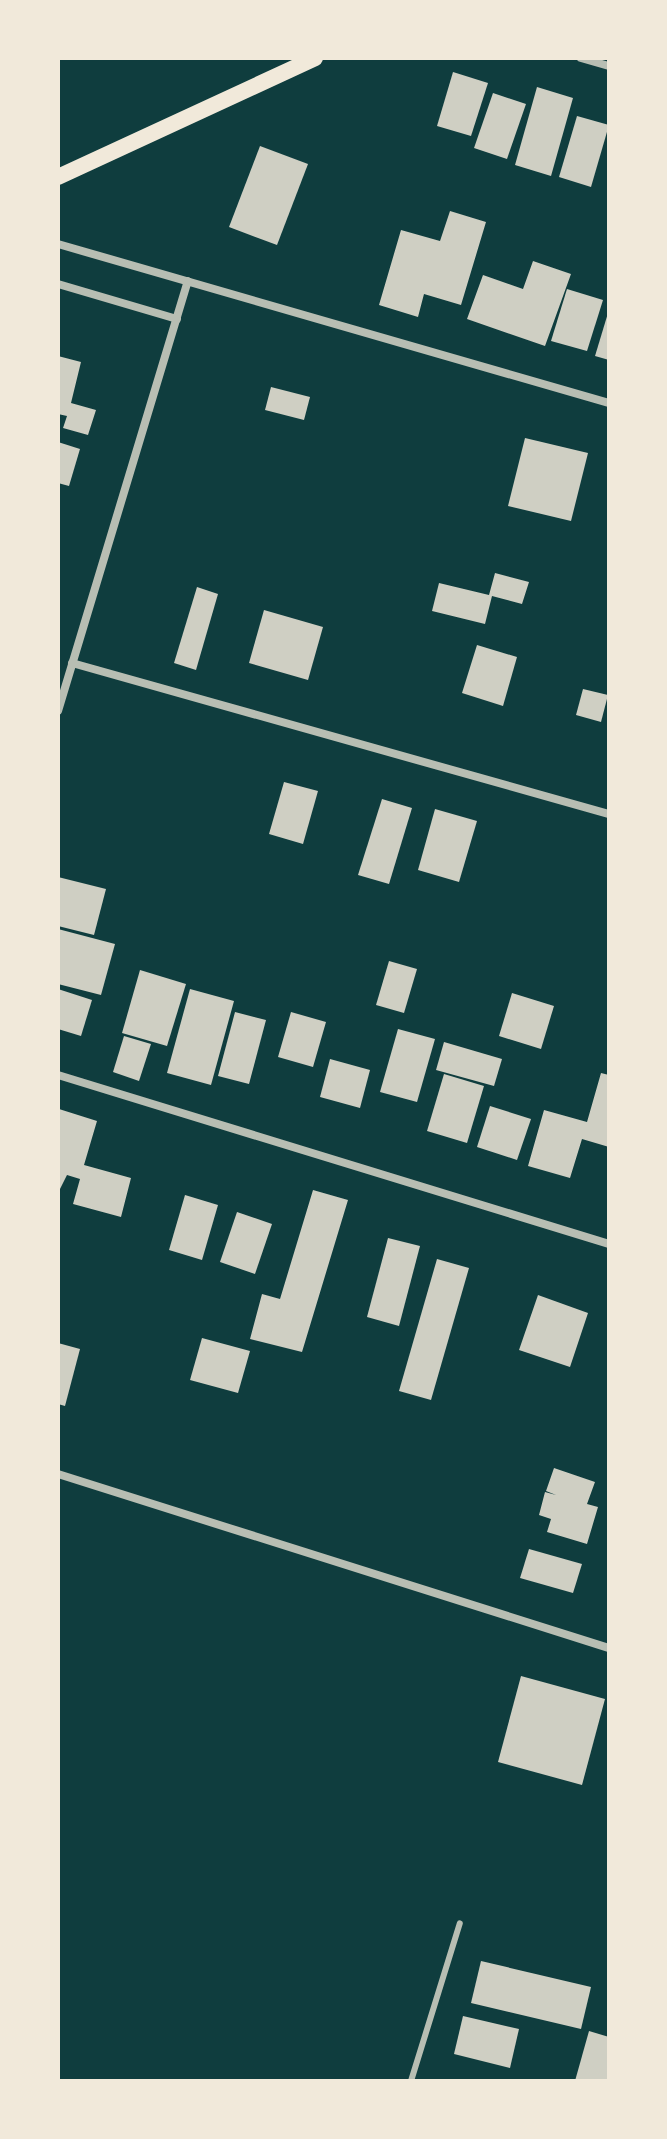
<!DOCTYPE html>
<style>
body{margin:0}
#map{position:relative;width:667px;height:2139px;overflow:hidden;background:#0f3d3e;font-family:Montserrat,sans-serif}
div>[style]{position:absolute}
.building>*{inset:0;background:#cfcfc3}
.service>*{height:6px;margin:-3px;padding:0 3px;transform-origin:3px;border-radius:3px;background:#b8beb3}
.minor>*{height:8px;margin:-4px;padding:0 4px;transform-origin:4px;border-radius:4px;background:#b8beb3}
.secondary>*{height:16px;margin:-8px;padding:0 8px;transform-origin:8px;border-radius:8px;background:#f1e9da}
span{translate:-50% -50%;white-space:nowrap;text-align:center;line-height:1.15;-webkit-text-stroke:6px #f1e9da;paint-order:stroke}
.frame{position:absolute;inset:0;border:60px solid #f1e9da;pointer-events:none}
</style>
<div id="map">
<div class="building">
<div style="clip-path:polygon(453px 72px,488px 83px,471px 136px,437px 126px)"></div>
<div style="clip-path:polygon(537px 87px,573px 98px,551px 176px,515px 165px)"></div>
<div style="clip-path:polygon(493px 93px,526px 104px,507px 159px,474px 148px)"></div>
<div style="clip-path:polygon(577px 116px,609px 125px,591px 187px,559px 177px)"></div>
<div style="clip-path:polygon(260px 146px,308px 164px,277px 245px,229px 227px)"></div>
<div style="clip-path:polygon(450px 211px,486px 222px,461px 305px,424px 294px,418px 317px,379px 305px,401px 230px,440px 241px)"></div>
<div style="clip-path:polygon(533px 261px,571px 274px,545px 346px,467px 319px,483px 275px,523px 289px)"></div>
<div style="clip-path:polygon(567px 289px,603px 300px,587px 351px,551px 341px)"></div>
<div style="clip-path:polygon(608px 313px,609px 313px,609px 360px,595px 356px)"></div>
<div style="clip-path:polygon(58px 356px,81px 362px,71px 403px,96px 410px,88px 435px,63px 428px,67px 416px,58px 414px)"></div>
<div style="clip-path:polygon(271px 387px,310px 397px,304px 420px,265px 410px)"></div>
<div style="clip-path:polygon(525px 438px,588px 453px,571px 521px,508px 506px)"></div>
<div style="clip-path:polygon(58px 442px,80px 449px,69px 486px,58px 483px)"></div>
<div style="clip-path:polygon(495px 573px,529px 582px,522px 604px,492px 596px,485px 624px,432px 611px,439px 583px,489px 595px)"></div>
<div style="clip-path:polygon(197px 587px,218px 594px,196px 670px,174px 663px)"></div>
<div style="clip-path:polygon(264px 610px,323px 627px,308px 680px,249px 663px)"></div>
<div style="clip-path:polygon(477px 645px,517px 657px,503px 706px,462px 693px)"></div>
<div style="clip-path:polygon(583px 689px,608px 695px,601px 722px,576px 715px)"></div>
<div style="clip-path:polygon(284px 782px,318px 791px,303px 844px,269px 834px)"></div>
<div style="clip-path:polygon(382px 799px,412px 808px,389px 884px,358px 875px)"></div>
<div style="clip-path:polygon(435px 809px,477px 821px,459px 882px,418px 870px)"></div>
<div style="clip-path:polygon(58px 877px,106px 889px,94px 935px,58px 926px)"></div>
<div style="clip-path:polygon(58px 929px,115px 944px,101px 995px,58px 984px)"></div>
<div style="clip-path:polygon(389px 961px,417px 969px,404px 1013px,376px 1005px)"></div>
<div style="clip-path:polygon(140px 970px,186px 984px,167px 1046px,122px 1033px)"></div>
<div style="clip-path:polygon(58px 989px,92px 1000px,81px 1036px,58px 1029px)"></div>
<div style="clip-path:polygon(190px 989px,234px 1001px,211px 1085px,167px 1073px)"></div>
<div style="clip-path:polygon(512px 993px,554px 1006px,541px 1049px,499px 1036px)"></div>
<div style="clip-path:polygon(235px 1012px,266px 1020px,249px 1084px,218px 1076px)"></div>
<div style="clip-path:polygon(291px 1012px,326px 1022px,313px 1067px,278px 1057px)"></div>
<div style="clip-path:polygon(398px 1029px,435px 1039px,417px 1102px,380px 1092px)"></div>
<div style="clip-path:polygon(124px 1036px,151px 1044px,139px 1081px,113px 1072px)"></div>
<div style="clip-path:polygon(444px 1042px,502px 1059px,494px 1086px,436px 1070px)"></div>
<div style="clip-path:polygon(330px 1059px,370px 1070px,360px 1108px,320px 1097px)"></div>
<div style="clip-path:polygon(601px 1073px,609px 1075px,609px 1147px,582px 1139px,570px 1178px,528px 1166px,544px 1110px,587px 1122px)"></div>
<div style="clip-path:polygon(444px 1074px,484px 1086px,467px 1143px,427px 1131px)"></div>
<div style="clip-path:polygon(490px 1106px,531px 1119px,517px 1160px,477px 1147px)"></div>
<div style="clip-path:polygon(59px 1109px,97px 1121px,84px 1165px,131px 1178px,121px 1217px,73px 1204px,80px 1179px,67px 1175px,58px 1193px)"></div>
<div style="clip-path:polygon(313px 1190px,348px 1200px,302px 1352px,250px 1339px,262px 1294px,280px 1299px)"></div>
<div style="clip-path:polygon(185px 1195px,218px 1205px,202px 1260px,169px 1250px)"></div>
<div style="clip-path:polygon(237px 1212px,272px 1224px,255px 1274px,220px 1262px)"></div>
<div style="clip-path:polygon(388px 1238px,420px 1246px,399px 1326px,367px 1317px)"></div>
<div style="clip-path:polygon(437px 1259px,469px 1268px,431px 1400px,399px 1391px)"></div>
<div style="clip-path:polygon(538px 1295px,588px 1313px,570px 1367px,519px 1350px)"></div>
<div style="clip-path:polygon(202px 1338px,250px 1351px,238px 1393px,190px 1380px)"></div>
<div style="clip-path:polygon(58px 1343px,80px 1349px,65px 1406px,58px 1404px)"></div>
<div style="clip-path:polygon(554px 1468px,595px 1482px,587px 1504px,598px 1507px,587px 1544px,547px 1532px,551px 1519px,539px 1515px,545px 1492px,556px 1495px,546px 1491px)"></div>
<div style="clip-path:polygon(529px 1549px,582px 1564px,573px 1593px,520px 1578px)"></div>
<div style="clip-path:polygon(521px 1676px,605px 1699px,582px 1785px,498px 1762px)"></div>
<div style="clip-path:polygon(481px 1961px,591px 1987px,581px 2029px,471px 2003px)"></div>
<div style="clip-path:polygon(463px 2016px,519px 2029px,510px 2068px,454px 2054px)"></div>
<div style="clip-path:polygon(589px 2031px,609px 2037px,609px 2081px,575px 2081px)"></div>
</div>
<div class="service">
<div style="left:411px;top:2081px;width:165px;rotate:-72.8deg"></div>
</div>
<div class="minor">
<div style="left:581px;top:58px;width:29px;rotate:16deg"></div>
<div style="left:58px;top:244px;width:573px;rotate:16.1deg"></div>
<div style="left:58px;top:284px;width:124px;rotate:16.4deg"></div>
<div style="left:72px;top:663px;width:558px;rotate:15.71deg"></div>
<div style="left:58px;top:711px;width:449px;rotate:-73.2deg"></div>
<div style="left:58px;top:1075px;width:576px;rotate:17.05deg"></div>
<div style="left:58px;top:1474px;width:578px;rotate:17.53deg"></div>
</div>
<div class="secondary">
<div style="left:58px;top:177px;width:283px;rotate:-24.8deg"></div>
</div>
<div class="frame"></div>
</div>
